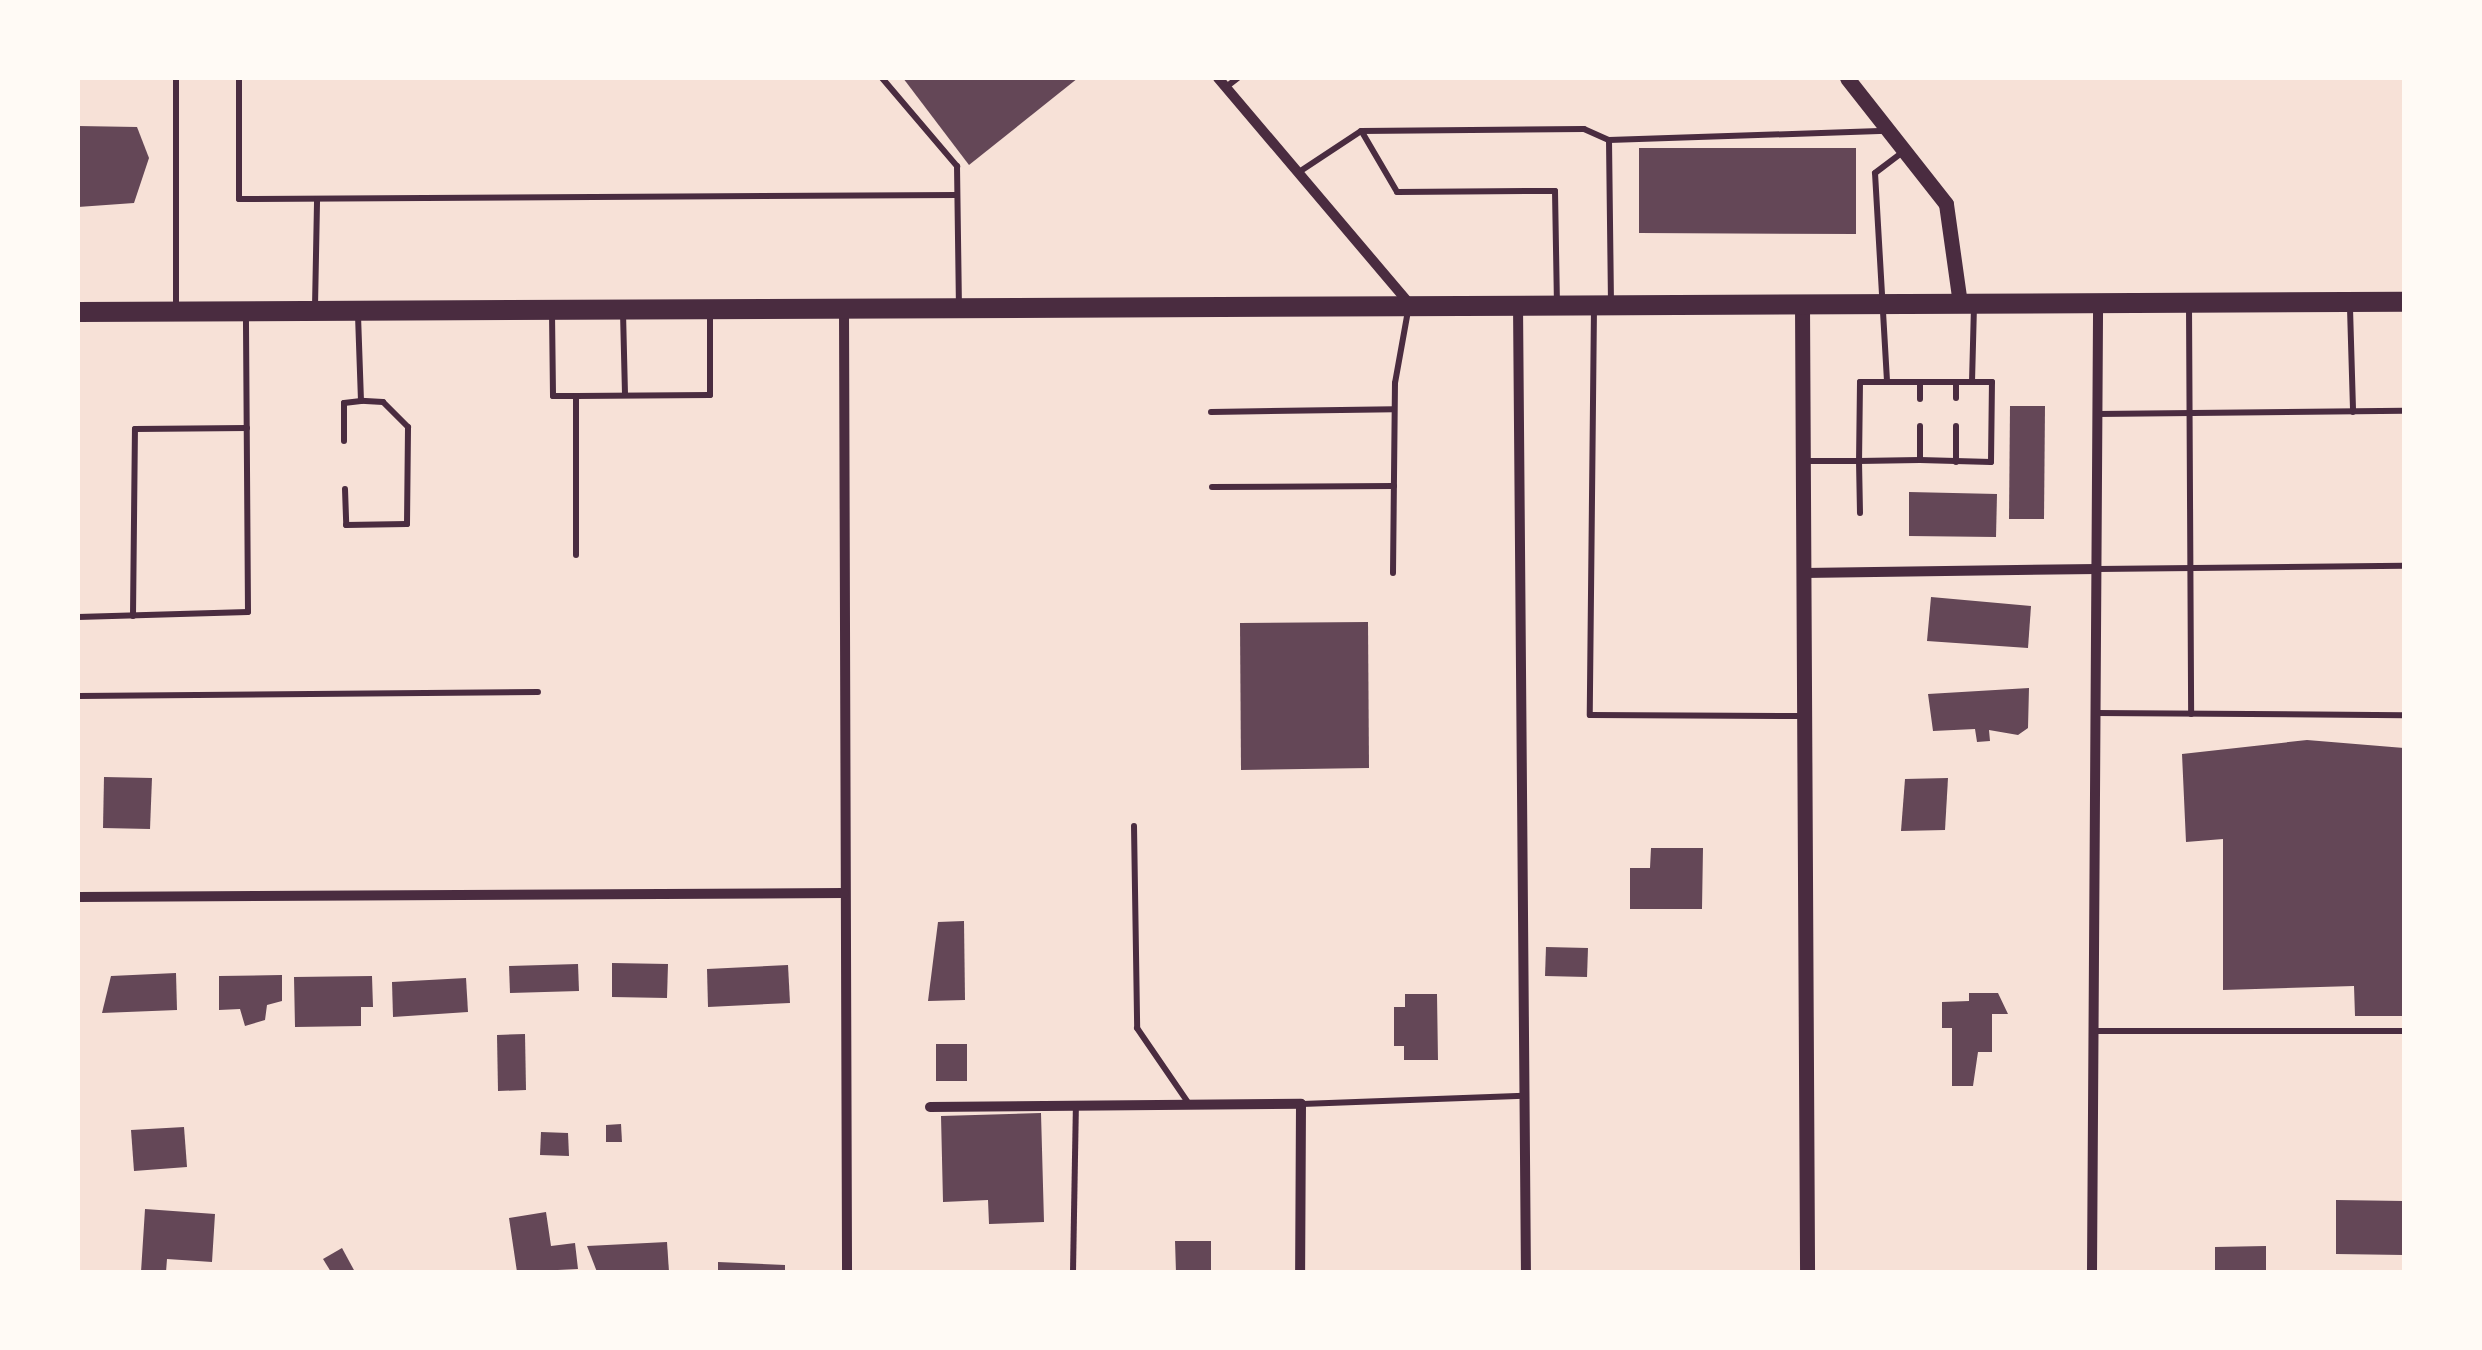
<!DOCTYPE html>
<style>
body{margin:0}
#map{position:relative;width:2482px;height:1350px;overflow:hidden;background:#f7e1d7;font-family:"IBM Plex Sans",sans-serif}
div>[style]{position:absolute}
.building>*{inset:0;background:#644757}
.service>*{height:6px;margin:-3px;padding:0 3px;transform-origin:3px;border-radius:3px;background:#4a2c40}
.minor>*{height:10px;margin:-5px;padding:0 5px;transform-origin:5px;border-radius:5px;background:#4a2c40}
.tertiary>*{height:15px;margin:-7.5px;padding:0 7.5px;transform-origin:7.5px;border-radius:7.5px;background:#4a2c40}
.primary>*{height:20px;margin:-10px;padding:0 10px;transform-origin:10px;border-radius:10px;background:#4a2c40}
span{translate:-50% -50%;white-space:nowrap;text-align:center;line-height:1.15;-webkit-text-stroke:10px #fffaf5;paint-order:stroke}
.frame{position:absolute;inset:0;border:80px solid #fffaf5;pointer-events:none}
</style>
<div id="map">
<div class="building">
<div style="clip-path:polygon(903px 78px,1078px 78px,969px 165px)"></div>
<div style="clip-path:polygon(78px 126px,137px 127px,149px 158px,134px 203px,78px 207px)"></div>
<div style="clip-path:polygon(1639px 148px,1856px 148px,1856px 234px,1639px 233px)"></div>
<div style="clip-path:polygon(2010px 406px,2045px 406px,2044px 519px,2009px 519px)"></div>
<div style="clip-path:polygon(1909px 492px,1997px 494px,1996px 537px,1909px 536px)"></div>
<div style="clip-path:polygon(1931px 597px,2031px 606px,2028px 648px,1927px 641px)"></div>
<div style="clip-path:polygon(1368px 622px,1369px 768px,1241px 770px,1240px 623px)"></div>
<div style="clip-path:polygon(2029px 688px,2028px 728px,2018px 735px,1989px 730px,1990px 741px,1977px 742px,1975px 729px,1933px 731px,1928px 694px)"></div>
<div style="clip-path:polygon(2307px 740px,2404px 748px,2404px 1016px,2355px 1016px,2354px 986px,2223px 990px,2223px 839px,2186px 842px,2182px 754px)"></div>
<div style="clip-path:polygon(104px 777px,152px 778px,150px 829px,103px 828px)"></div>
<div style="clip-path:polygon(1948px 778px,1945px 830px,1901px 831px,1905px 779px)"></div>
<div style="clip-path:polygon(1651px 848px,1703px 848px,1702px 909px,1630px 909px,1630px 868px,1650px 868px)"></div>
<div style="clip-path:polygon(964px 921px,965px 1000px,928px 1001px,938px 922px)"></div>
<div style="clip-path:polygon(1546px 947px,1588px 948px,1587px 977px,1545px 976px)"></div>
<div style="clip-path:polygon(612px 963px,668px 964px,667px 998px,612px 997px)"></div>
<div style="clip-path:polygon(578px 964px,579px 991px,510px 993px,509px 966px)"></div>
<div style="clip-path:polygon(788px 965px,790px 1003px,708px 1007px,707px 969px)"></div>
<div style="clip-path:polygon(176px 973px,177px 1010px,102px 1013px,111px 976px)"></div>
<div style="clip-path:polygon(282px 975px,282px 1001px,267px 1005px,265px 1020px,245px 1026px,240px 1009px,219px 1010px,219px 976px)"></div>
<div style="clip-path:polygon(372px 976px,373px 1007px,361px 1007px,361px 1026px,295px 1027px,294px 977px)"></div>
<div style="clip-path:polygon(466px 978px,468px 1012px,393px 1017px,392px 982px)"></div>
<div style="clip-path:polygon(1969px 993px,1998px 993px,2008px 1014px,1992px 1014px,1992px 1052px,1978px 1052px,1973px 1086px,1952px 1086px,1952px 1028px,1942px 1028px,1942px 1002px,1969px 1001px)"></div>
<div style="clip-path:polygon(1405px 994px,1437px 994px,1438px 1060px,1404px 1060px,1404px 1046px,1394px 1046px,1394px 1007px,1405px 1007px)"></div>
<div style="clip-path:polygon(525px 1034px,526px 1090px,498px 1091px,497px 1035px)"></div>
<div style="clip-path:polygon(936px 1044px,967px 1044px,967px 1081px,936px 1081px)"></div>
<div style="clip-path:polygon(1041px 1113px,1044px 1222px,989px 1224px,988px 1200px,943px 1202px,941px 1116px)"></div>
<div style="clip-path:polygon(621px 1124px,622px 1142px,606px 1142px,606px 1125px)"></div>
<div style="clip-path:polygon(184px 1127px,187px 1167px,134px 1171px,131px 1130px)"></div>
<div style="clip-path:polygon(541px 1132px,568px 1133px,569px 1156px,540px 1155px)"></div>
<div style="clip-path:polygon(2336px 1200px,2404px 1201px,2404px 1255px,2336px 1254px)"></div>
<div style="clip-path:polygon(145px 1209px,215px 1214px,212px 1262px,167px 1259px,166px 1272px,141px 1272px)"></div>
<div style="clip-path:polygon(546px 1212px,551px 1246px,575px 1243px,578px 1269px,517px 1272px,509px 1218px)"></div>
<div style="clip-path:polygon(1175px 1241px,1211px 1241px,1211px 1272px,1176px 1272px)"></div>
<div style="clip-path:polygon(667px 1242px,669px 1272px,597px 1272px,587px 1246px)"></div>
<div style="clip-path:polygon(2266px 1246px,2266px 1272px,2215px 1272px,2215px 1247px)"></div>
<div style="clip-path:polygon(342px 1248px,355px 1272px,331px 1272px,323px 1259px)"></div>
<div style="clip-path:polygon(718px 1262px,785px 1265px,785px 1272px,718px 1272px)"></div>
</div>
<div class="service">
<div style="left:176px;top:78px;width:231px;rotate:90deg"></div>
<div style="left:239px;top:78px;width:121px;rotate:90deg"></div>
<div style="left:239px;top:199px;width:718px;rotate:-0.32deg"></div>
<div style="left:882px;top:78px;width:116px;rotate:49.6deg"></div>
<div style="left:957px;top:166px;width:138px;rotate:89.2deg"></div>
<div style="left:1226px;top:87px;width:15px;rotate:-37deg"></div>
<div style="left:1362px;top:132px;width:69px;rotate:59.7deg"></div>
<div style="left:1397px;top:192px;width:158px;rotate:-0.4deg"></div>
<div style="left:1555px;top:191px;width:110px;rotate:89deg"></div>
<div style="left:1609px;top:140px;width:163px;rotate:89.3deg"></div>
<div style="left:1299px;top:172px;width:74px;rotate:-33.5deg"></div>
<div style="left:1361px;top:131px;width:223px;rotate:-0.5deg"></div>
<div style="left:1584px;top:129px;width:27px;rotate:24deg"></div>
<div style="left:1609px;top:140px;width:278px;rotate:-1.9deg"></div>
<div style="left:2189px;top:305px;width:409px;rotate:89.7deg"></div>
<div style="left:315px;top:307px;width:108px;rotate:-88.9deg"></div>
<div style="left:1594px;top:307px;width:408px;rotate:90.6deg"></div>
<div style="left:1590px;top:715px;width:214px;rotate:0.3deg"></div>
<div style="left:2350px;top:308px;width:104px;rotate:88.3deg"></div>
<div style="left:623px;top:312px;width:83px;rotate:88.6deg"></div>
<div style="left:552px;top:313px;width:83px;rotate:89.3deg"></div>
<div style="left:553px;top:396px;width:23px"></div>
<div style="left:576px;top:396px;width:134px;rotate:-0.4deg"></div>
<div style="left:710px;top:395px;width:83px;rotate:-90deg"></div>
<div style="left:1887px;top:381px;width:208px;rotate:-93.3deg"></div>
<div style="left:1875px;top:173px;width:35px;rotate:-37deg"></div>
<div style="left:1972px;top:382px;width:74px;rotate:-88.5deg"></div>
<div style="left:576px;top:396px;width:159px;rotate:90deg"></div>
<div style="left:1956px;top:398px;width:16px;rotate:-90deg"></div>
<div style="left:1920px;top:399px;width:17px;rotate:-90deg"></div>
<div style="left:1211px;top:412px;width:183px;rotate:-0.9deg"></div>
<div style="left:2097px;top:414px;width:307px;rotate:-0.6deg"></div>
<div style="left:344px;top:441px;width:38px;rotate:-90deg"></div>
<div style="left:344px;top:403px;width:17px;rotate:-7deg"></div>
<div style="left:1920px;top:460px;width:34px;rotate:-90deg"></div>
<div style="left:1805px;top:461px;width:54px"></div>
<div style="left:1859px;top:461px;width:61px;rotate:-0.9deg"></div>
<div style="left:1920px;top:460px;width:71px;rotate:1.6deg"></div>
<div style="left:1991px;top:462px;width:80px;rotate:-89.3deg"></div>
<div style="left:1992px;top:382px;width:132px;rotate:180deg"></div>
<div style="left:1860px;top:382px;width:79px;rotate:90.7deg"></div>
<div style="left:1859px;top:461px;width:52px;rotate:88.9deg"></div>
<div style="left:1956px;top:462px;width:36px;rotate:-90deg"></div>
<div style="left:1212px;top:487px;width:182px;rotate:-0.3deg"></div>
<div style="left:345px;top:489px;width:36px;rotate:88deg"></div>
<div style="left:346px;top:525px;width:61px;rotate:-0.9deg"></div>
<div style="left:407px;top:524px;width:97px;rotate:-89.4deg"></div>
<div style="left:408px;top:427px;width:35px;rotate:-135deg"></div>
<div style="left:383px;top:402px;width:22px;rotate:-177deg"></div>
<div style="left:361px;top:401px;width:87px;rotate:-92deg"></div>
<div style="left:2098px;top:569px;width:306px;rotate:-0.6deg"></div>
<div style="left:1393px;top:573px;width:190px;rotate:-89.4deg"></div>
<div style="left:1395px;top:383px;width:73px;rotate:-79.8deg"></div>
<div style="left:133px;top:616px;width:187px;rotate:-89.4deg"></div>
<div style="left:135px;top:429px;width:112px;rotate:-0.5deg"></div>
<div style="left:78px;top:617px;width:170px;rotate:-1.7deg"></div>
<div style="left:248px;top:612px;width:297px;rotate:-90.4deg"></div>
<div style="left:78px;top:696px;width:460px;rotate:-0.5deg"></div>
<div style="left:2096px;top:713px;width:308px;rotate:0.4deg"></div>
<div style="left:1134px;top:826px;width:202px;rotate:89.1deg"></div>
<div style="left:1137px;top:1028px;width:92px;rotate:55.6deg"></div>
<div style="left:2094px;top:1031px;width:310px"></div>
<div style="left:1302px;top:1104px;width:222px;rotate:-2.1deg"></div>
<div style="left:1073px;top:1272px;width:166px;rotate:-89deg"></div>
</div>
<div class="minor">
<div style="left:1218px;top:78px;width:295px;rotate:49.7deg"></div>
<div style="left:1518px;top:304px;width:968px;rotate:89.53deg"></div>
<div style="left:844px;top:307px;width:965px;rotate:89.82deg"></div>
<div style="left:1804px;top:573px;width:293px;rotate:-0.8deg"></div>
<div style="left:78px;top:897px;width:766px;rotate:-0.3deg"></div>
<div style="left:930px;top:1107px;width:371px;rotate:-0.5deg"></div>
<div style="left:1301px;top:1104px;width:168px;rotate:90.3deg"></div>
<div style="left:2092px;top:1272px;width:968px;rotate:-89.64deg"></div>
</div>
<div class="tertiary">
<div style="left:1847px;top:78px;width:160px;rotate:51.8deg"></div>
<div style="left:1946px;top:204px;width:101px;rotate:82deg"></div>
<div style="left:1802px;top:304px;width:968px;rotate:89.7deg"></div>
</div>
<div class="primary">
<div style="left:78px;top:312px;width:2326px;rotate:-0.25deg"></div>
</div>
<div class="frame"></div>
</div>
